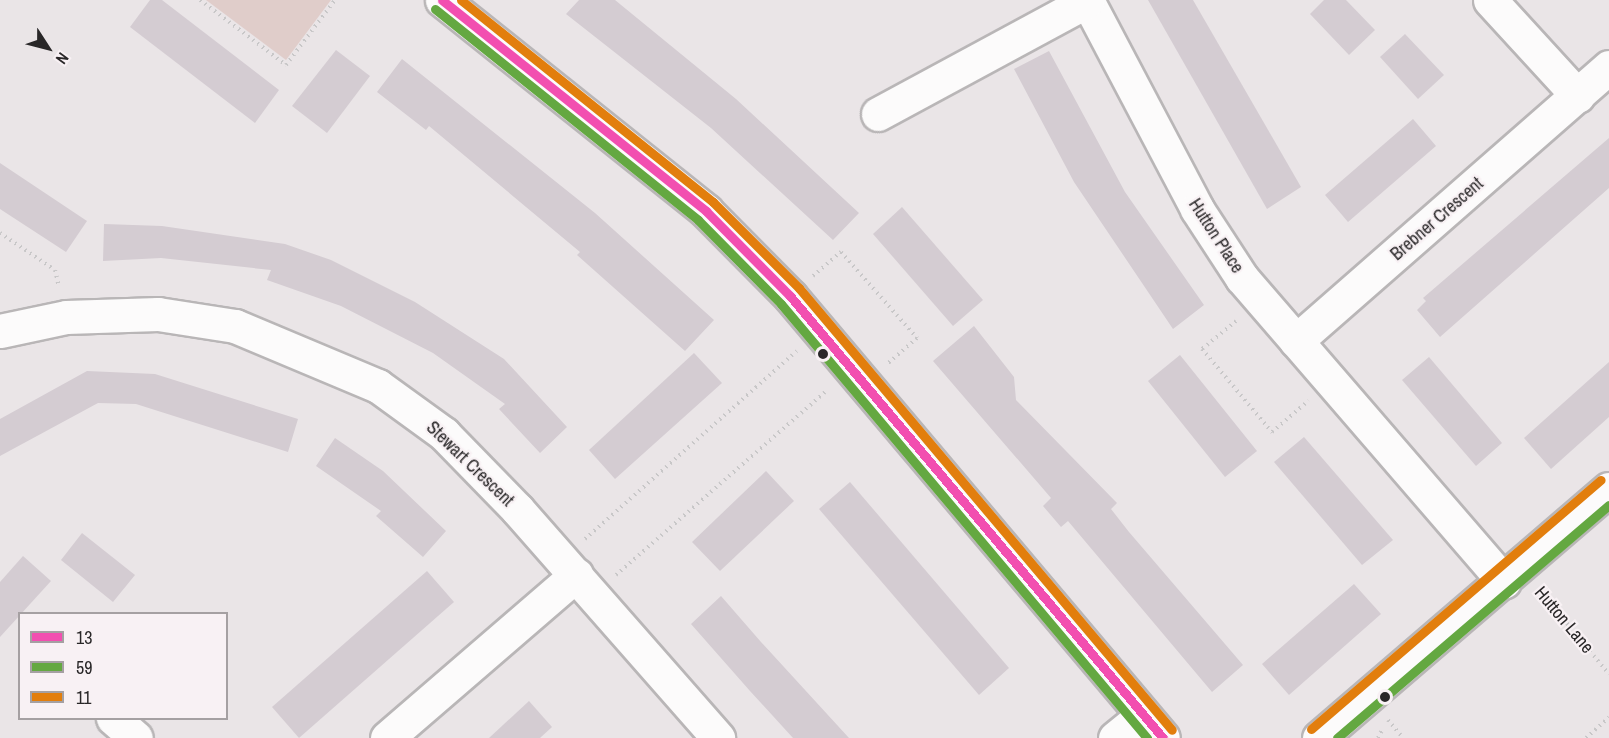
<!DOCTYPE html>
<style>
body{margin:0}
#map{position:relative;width:1609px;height:738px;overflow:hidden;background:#eae5e7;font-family:"Archivo Narrow",sans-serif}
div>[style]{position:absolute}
.green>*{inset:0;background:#e0cdca}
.building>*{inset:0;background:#d4ccd2}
.path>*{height:4px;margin-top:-2px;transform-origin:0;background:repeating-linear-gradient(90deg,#c8c7c8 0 1.5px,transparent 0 6px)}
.roads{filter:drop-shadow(2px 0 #b9b6b7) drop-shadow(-2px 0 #b9b6b7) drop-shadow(0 2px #b9b6b7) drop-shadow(0 -2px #b9b6b7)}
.minor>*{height:33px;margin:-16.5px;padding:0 16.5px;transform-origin:16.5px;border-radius:16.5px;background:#fcfbfb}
.bus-1>*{height:9px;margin:-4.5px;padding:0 4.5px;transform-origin:4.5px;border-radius:4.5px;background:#f24fb0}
.bus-2>*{height:9px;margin:-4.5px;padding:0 4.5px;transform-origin:4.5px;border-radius:4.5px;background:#64a841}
.bus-3>*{height:9px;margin:-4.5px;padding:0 4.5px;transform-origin:4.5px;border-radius:4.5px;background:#e27e0d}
.dots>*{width:16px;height:16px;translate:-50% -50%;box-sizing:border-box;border:3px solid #f8f1f4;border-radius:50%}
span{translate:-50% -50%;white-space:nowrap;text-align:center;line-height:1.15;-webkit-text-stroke:4.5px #f8f1f4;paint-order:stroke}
.street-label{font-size:18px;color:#292728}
.legend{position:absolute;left:18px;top:612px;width:210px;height:108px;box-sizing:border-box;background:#f8f1f4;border:2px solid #a5a0a2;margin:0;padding:8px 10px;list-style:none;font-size:18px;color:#292728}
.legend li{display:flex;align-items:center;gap:12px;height:30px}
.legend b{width:30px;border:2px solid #a5a0a2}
.north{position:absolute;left:18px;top:18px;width:60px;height:60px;-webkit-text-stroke:4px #f8f1f4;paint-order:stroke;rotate:126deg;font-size:16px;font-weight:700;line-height:24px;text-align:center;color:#292728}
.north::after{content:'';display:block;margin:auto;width:21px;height:27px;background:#292728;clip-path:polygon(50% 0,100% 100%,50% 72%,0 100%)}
</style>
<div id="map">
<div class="green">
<div style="clip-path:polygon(206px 0,331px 0,286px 60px)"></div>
</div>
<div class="building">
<div style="clip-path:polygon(150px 0,162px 0,279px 90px,255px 123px,130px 27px)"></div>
<div style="clip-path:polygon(579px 0,615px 0,736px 99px,859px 213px,833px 240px,711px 128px,566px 14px)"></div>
<div style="clip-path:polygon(1148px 0,1193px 0,1301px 187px,1267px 209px)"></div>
<div style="clip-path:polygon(1324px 0,1346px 0,1375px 30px,1349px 55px,1310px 14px)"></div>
<div style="clip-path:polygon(1405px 34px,1444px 75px,1418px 99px,1380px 57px)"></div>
<div style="clip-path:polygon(336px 50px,370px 76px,327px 133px,292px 106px)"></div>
<div style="clip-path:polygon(1049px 51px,1125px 192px,1204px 305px,1173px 329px,1074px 182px,1014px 69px)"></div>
<div style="clip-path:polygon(402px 59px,595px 213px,714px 320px,685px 351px,577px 255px,580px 252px,429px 126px,426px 130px,377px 92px)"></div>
<div style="clip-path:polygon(1413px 119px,1436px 146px,1348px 222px,1325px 195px)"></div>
<div style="clip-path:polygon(1609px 138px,1609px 188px,1440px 337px,1417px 310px,1426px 301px,1423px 298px)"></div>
<div style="clip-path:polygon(0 163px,87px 221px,66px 252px,0 209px)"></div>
<div style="clip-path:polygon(902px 207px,983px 300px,953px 326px,873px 234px)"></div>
<div style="clip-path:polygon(104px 224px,162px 226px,285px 244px,331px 260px,415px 302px,504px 359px,567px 427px,540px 453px,499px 409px,505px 404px,433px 353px,341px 306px,267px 280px,271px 270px,161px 258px,103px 261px)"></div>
<div style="clip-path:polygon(974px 326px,1014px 377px,1016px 400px,1117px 503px,1111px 509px,1129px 532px,1243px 665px,1212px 692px,1068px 521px,1061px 527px,1043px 506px,1051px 498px,933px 361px)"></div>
<div style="clip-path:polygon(694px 353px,722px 383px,615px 479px,589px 450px)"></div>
<div style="clip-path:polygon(1180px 355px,1257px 451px,1225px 477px,1148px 381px)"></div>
<div style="clip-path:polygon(1429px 357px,1502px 443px,1476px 466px,1402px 380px)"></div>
<div style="clip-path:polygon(1609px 362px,1609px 417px,1551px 469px,1524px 438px)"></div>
<div style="clip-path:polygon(87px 371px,155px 374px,298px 419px,288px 452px,136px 404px,98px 403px,0 456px,0 419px)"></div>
<div style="clip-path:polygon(1304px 437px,1393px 540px,1362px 565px,1274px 462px)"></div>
<div style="clip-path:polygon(335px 438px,383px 471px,446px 531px,423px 557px,376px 516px,381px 511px,316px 466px)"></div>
<div style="clip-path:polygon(766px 471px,794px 501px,720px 571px,692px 542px)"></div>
<div style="clip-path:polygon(850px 482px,1009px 668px,979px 695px,819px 509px)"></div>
<div style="clip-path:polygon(82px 533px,135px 575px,113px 602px,61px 560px)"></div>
<div style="clip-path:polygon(23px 556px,51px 581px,0 637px,0 582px)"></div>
<div style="clip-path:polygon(427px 571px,454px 602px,299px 738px,272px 707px)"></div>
<div style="clip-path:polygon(1354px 584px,1381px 614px,1289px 695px,1262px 664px)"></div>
<div style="clip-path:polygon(721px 596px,761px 642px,849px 738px,793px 738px,750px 691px,691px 624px)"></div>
<div style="clip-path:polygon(529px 701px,552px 727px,540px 738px,489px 738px)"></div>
</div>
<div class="path">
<div style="left:200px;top:0;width:108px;rotate:37.1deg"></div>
<div style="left:286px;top:65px;width:81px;rotate:-53deg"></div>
<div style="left:0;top:233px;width:66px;rotate:33.9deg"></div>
<div style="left:55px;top:270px;width:17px;rotate:77deg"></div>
<div style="left:813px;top:276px;width:37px;rotate:-41deg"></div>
<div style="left:841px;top:252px;width:115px;rotate:48.5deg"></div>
<div style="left:917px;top:338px;width:40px;rotate:139deg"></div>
<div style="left:1236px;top:321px;width:44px;rotate:140.5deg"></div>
<div style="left:1202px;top:349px;width:109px;rotate:49.9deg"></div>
<div style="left:1272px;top:432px;width:48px;rotate:-40.7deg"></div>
<div style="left:585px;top:539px;width:283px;rotate:-41.6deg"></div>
<div style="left:616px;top:575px;width:281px;rotate:-41.2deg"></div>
<div style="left:1540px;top:591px;width:108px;rotate:50.3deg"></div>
<div style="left:1388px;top:720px;width:23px;rotate:50deg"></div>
<div style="left:1378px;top:738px;width:11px;rotate:-63deg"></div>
<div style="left:1586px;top:738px;width:31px;rotate:-42deg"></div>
</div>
<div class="roads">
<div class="minor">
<div style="left:442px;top:0;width:338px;rotate:38.6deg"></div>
<div style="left:706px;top:211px;width:120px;rotate:45.3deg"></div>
<div style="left:790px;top:296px;width:578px;rotate:49.84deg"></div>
<div style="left:1087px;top:0;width:236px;rotate:62.2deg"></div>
<div style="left:1197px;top:209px;width:82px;rotate:56.9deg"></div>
<div style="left:1242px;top:278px;width:401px;rotate:49.2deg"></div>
<div style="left:1490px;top:0;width:130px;rotate:47.5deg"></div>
<div style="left:878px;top:114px;width:238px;rotate:-28.4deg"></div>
<div style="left:0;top:331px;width:67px;rotate:-12deg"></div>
<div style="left:66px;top:317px;width:92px;rotate:-1.9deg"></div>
<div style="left:158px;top:314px;width:78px;rotate:8.9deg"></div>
<div style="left:235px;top:326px;width:155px;rotate:22.8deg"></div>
<div style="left:378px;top:386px;width:82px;rotate:36deg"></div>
<div style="left:444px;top:434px;width:105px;rotate:45.8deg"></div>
<div style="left:517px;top:509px;width:305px;rotate:48.7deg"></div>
<div style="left:1296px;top:341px;width:416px;rotate:-41.2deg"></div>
<div style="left:113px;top:718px;width:30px;rotate:41deg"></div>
<div style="left:387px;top:738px;width:250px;rotate:-40.8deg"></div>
<div style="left:1115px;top:738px;width:36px;rotate:-39deg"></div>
<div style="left:1319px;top:738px;width:382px;rotate:-40.7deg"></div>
</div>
</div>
<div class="bus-1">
<div style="left:442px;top:0;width:338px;rotate:38.6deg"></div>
<div style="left:706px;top:211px;width:120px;rotate:45.3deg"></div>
<div style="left:790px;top:296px;width:578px;rotate:49.84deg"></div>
</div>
<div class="bus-2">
<div style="left:435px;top:9px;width:337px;rotate:38.7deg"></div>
<div style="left:698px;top:220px;width:118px;rotate:45.3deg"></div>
<div style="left:781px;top:304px;width:568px;rotate:49.86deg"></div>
<div style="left:1337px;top:738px;width:358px;rotate:-40.6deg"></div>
</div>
<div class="bus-3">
<div style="left:461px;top:0;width:323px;rotate:38.7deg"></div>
<div style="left:713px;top:202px;width:122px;rotate:45deg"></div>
<div style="left:799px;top:288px;width:578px;rotate:49.84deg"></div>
<div style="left:1311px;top:729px;width:382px;rotate:-40.7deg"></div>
</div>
<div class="dots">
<div style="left:823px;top:354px;background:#292728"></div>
<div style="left:1385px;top:697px;background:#292728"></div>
</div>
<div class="street-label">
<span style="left:1437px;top:219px;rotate:-41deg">Brebner Crescent</span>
<span style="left:1216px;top:236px;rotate:57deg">Hutton Place</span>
<span style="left:470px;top:464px;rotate:44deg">Stewart Crescent</span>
<span style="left:1564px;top:620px;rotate:50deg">Hutton Lane</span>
</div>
<ul class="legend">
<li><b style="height:8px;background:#f24fb0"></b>13</li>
<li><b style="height:8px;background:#64a841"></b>59</li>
<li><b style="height:8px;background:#e27e0d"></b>11</li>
</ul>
<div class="north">N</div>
</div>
